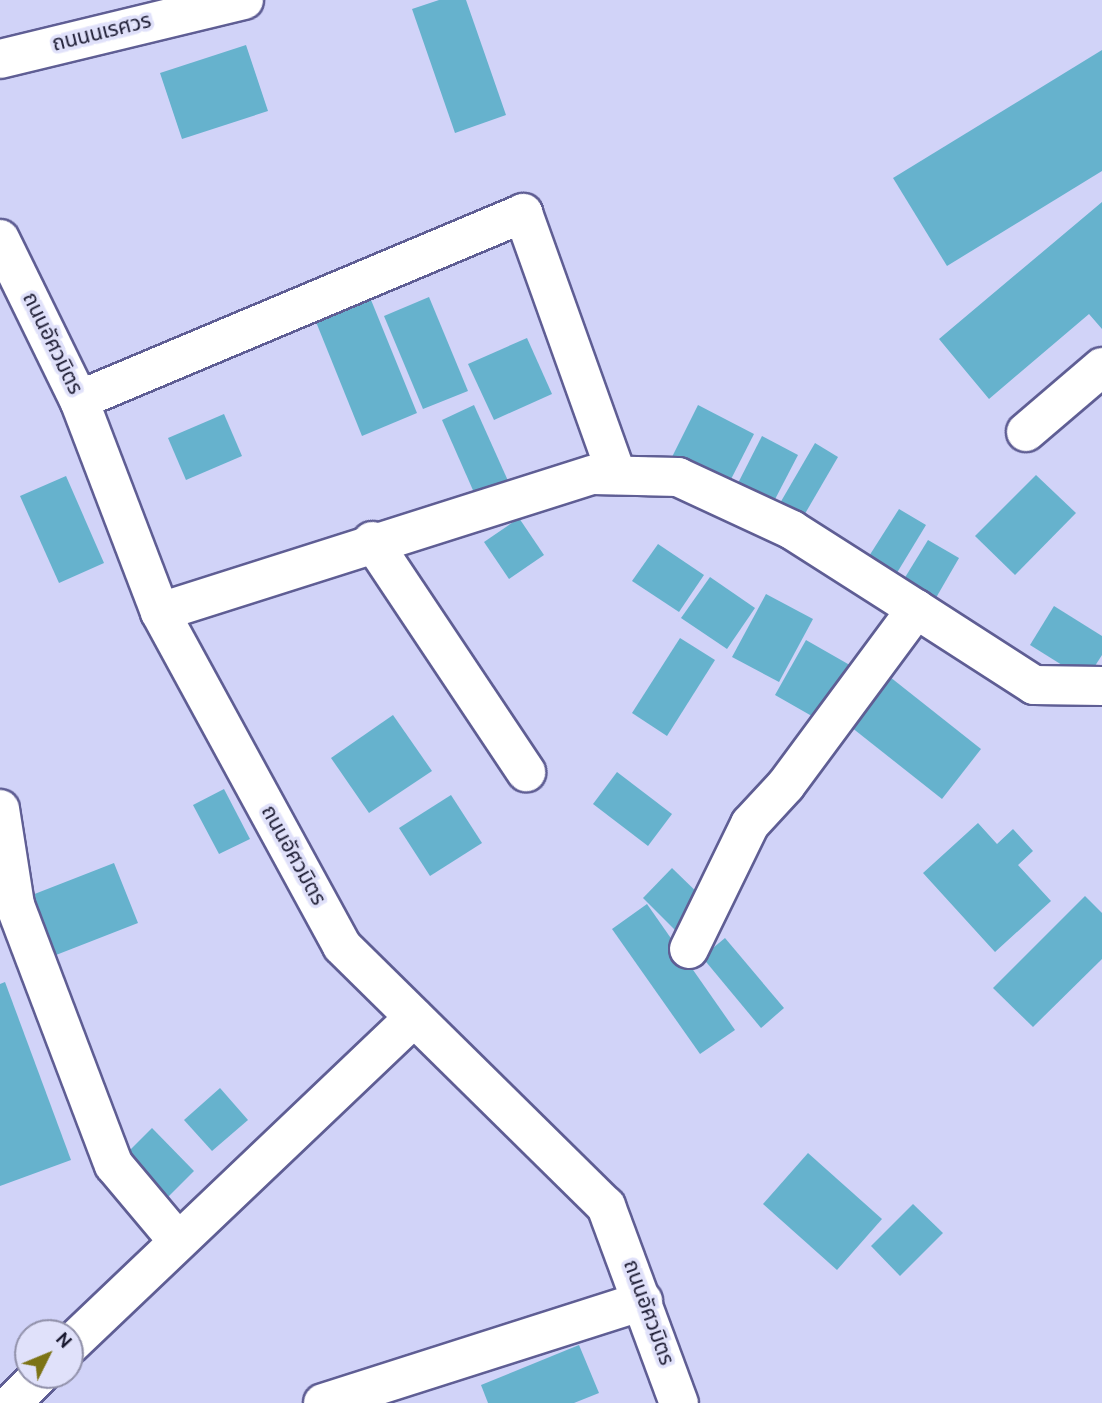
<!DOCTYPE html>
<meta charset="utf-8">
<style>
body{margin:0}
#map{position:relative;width:1102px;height:1403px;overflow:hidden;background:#d1d3f8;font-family:Overpass,"Noto Sans Thai",sans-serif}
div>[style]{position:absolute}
.building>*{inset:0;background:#66b2cd}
.roads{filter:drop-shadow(2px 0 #5f5e94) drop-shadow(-2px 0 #5f5e94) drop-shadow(0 2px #5f5e94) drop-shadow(0 -2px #5f5e94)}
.minor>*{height:38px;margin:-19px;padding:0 19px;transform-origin:19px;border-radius:19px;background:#fff}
span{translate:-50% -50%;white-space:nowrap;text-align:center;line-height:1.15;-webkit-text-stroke:7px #e0e1fa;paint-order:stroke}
.street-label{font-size:21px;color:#1b1a31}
.north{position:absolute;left:14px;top:1319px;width:70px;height:70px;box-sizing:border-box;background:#e0e1fa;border:2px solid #9191aa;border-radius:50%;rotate:47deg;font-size:19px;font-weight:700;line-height:28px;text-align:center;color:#1b1a31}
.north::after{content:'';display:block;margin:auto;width:24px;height:32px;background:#7c7315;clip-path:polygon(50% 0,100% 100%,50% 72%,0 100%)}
</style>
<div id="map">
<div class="building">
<div style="clip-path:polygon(439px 0,466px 0,506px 115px,455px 133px,412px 9px)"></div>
<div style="clip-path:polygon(246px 45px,268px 111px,182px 139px,160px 73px)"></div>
<div style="clip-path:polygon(1102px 50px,1102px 171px,947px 266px,893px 178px)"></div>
<div style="clip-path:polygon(1102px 202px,1102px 329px,1089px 314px,989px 399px,939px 339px)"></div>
<div style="clip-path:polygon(369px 295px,417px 413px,362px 436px,314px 317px)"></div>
<div style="clip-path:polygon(429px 297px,468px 391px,423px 409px,384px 316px)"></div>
<div style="clip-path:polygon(527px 338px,552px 394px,494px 420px,468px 364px)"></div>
<div style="clip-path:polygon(474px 405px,509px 483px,476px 497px,442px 420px)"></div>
<div style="clip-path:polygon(698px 405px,754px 434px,724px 493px,668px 465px)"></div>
<div style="clip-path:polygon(224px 414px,242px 456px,186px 480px,168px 438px)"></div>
<div style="clip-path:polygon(762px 436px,798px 455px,771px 507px,735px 489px)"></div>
<div style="clip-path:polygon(815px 443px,838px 457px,799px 524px,776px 510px)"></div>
<div style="clip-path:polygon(1036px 475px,1076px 513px,1015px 575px,975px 536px)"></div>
<div style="clip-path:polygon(66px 476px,104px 563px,59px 583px,20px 496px)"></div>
<div style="clip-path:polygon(899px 509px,926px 525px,892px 581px,864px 564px)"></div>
<div style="clip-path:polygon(519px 518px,544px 555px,509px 579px,484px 542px)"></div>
<div style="clip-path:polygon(928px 540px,959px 558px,933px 603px,901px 584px)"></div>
<div style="clip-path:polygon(658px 544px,704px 575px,679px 612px,632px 581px)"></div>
<div style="clip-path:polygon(710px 577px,755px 608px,727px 649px,681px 618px)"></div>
<div style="clip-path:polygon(766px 594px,813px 619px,779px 682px,732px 657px)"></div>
<div style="clip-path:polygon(1054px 606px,1102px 636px,1102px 655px,1086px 680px,1030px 645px)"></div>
<div style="clip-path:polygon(680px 638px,715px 660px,667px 736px,632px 713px)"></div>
<div style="clip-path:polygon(806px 640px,855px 668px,824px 723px,775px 695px)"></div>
<div style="clip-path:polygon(890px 677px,981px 749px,942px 799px,851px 727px)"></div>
<div style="clip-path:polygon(393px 715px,432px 771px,369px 813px,331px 758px)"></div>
<div style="clip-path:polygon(617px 772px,672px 814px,648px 846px,593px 804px)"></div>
<div style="clip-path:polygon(224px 789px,250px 839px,219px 854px,193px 805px)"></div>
<div style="clip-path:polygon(451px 795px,482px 843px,430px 876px,399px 828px)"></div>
<div style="clip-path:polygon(978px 823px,997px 844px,1013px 829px,1033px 851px,1018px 865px,1051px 901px,995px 952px,923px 873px)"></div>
<div style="clip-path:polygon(114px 863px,138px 923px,56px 955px,32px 895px)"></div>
<div style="clip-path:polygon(672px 868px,708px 903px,678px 933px,643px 898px)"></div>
<div style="clip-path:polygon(1085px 896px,1102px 913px,1102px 959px,1033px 1027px,993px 988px)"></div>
<div style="clip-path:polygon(647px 904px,735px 1030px,700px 1054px,612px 929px)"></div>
<div style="clip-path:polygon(725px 938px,784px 1008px,761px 1028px,702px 957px)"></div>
<div style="clip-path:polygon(5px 982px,71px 1160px,0 1186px,0 984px)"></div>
<div style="clip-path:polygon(220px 1088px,248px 1120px,212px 1151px,184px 1120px)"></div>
<div style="clip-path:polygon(152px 1128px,194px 1171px,166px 1199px,123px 1157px)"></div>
<div style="clip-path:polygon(808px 1153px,882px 1219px,837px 1270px,763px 1204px)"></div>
<div style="clip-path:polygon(913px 1204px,943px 1233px,900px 1276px,871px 1246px)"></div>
<div style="clip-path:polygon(579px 1345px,599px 1393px,574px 1403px,488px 1403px,481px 1385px)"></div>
</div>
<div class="roads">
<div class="minor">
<div style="left:0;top:59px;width:251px;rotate:-13.6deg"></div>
<div style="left:0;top:239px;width:179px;rotate:63.9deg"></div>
<div style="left:79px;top:400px;width:227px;rotate:69.1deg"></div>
<div style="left:160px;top:612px;width:380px;rotate:61.4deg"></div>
<div style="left:342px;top:946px;width:371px;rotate:44.6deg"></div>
<div style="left:606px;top:1206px;width:210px;rotate:69.7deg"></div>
<div style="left:79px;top:400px;width:482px;rotate:-22.8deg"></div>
<div style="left:523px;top:213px;width:278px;rotate:70.3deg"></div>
<div style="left:1026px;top:432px;width:100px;rotate:-40.5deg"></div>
<div style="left:372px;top:541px;width:278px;rotate:56.3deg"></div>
<div style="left:160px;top:612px;width:454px;rotate:-17.6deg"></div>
<div style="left:593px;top:475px;width:85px;rotate:1.3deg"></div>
<div style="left:678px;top:477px;width:126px;rotate:24.9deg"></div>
<div style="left:792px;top:530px;width:147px;rotate:32.5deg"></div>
<div style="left:0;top:809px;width:97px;rotate:81.1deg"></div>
<div style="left:15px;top:905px;width:278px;rotate:69.2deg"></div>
<div style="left:114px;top:1165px;width:97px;rotate:50deg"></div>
<div style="left:689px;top:949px;width:139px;rotate:-64deg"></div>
<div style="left:750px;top:824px;width:53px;rotate:-47.3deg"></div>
<div style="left:786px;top:785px;width:219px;rotate:-53.5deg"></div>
<div style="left:916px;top:609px;width:140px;rotate:32.8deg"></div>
<div style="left:1034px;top:685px;width:68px;rotate:0.8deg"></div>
<div style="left:70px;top:1345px;width:475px;rotate:-43.6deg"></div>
<div style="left:12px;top:1403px;width:40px;rotate:-45deg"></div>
<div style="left:323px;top:1403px;width:336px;rotate:-17.7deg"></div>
</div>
</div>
<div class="street-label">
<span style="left:102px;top:34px;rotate:-14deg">ถนนนเรศวร</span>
<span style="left:51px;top:344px;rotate:64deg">ถนนอัศวมิตร</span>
<span style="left:292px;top:856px;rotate:61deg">ถนนอัศวมิตร</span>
<span style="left:647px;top:1313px;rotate:70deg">ถนนอัศวมิตร</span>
</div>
<div class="north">N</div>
</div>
